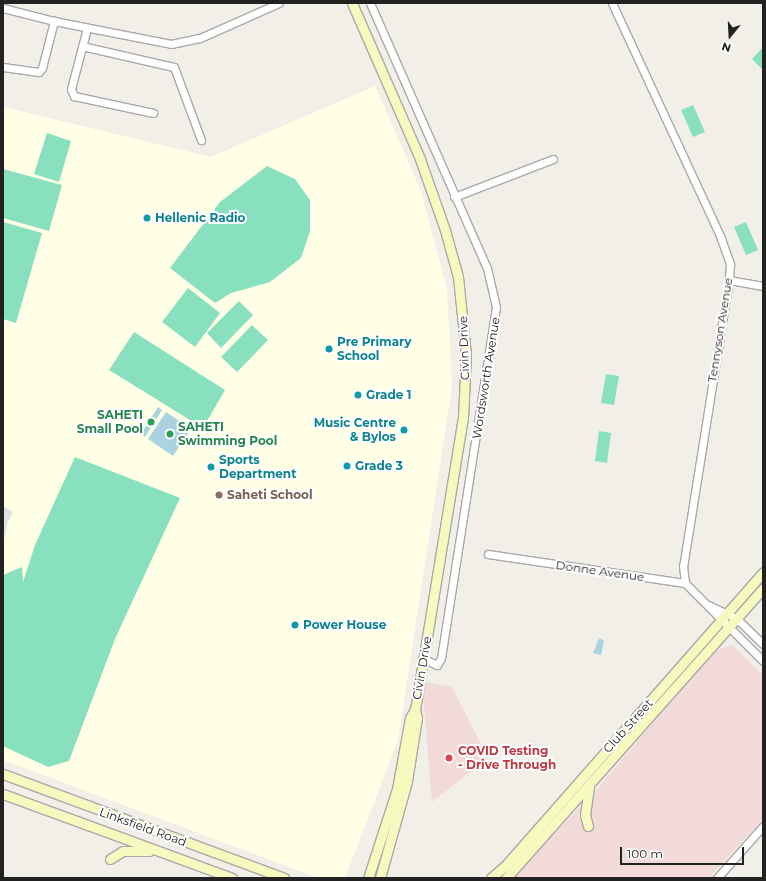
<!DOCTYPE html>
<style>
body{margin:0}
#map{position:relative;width:766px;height:881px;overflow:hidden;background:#f2efe9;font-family:Montserrat,sans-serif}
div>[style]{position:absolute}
.commercial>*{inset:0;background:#f2dad9}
.education>*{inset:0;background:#ffffe5}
.pitch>*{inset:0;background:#88e0be}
.parking>*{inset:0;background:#e2e2e2}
.water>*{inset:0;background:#aad3df}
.roads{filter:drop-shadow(1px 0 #a9a9a9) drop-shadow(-1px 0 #a9a9a9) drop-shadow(0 1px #a9a9a9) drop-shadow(0 -1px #a9a9a9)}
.minor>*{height:7px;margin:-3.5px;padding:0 3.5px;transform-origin:3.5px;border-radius:3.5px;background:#fff}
.secondary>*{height:9px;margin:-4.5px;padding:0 4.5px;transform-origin:4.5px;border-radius:4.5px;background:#f7fabf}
.dots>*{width:11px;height:11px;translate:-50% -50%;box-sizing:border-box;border:2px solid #fff;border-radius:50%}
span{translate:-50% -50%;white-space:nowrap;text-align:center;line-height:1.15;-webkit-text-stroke:4px #fff;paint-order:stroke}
.culture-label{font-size:12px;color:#0d838f;font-weight:700}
.left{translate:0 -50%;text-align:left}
.right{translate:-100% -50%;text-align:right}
.street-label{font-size:12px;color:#222}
.leisure-label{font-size:12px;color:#27864d;font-weight:700}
.education-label{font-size:12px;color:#785e54;font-weight:700}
.health-label{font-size:12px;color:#be3a42;font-weight:700}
.frame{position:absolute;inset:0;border:4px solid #222;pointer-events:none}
.north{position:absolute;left:710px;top:16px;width:40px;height:40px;-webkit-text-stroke:3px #fff;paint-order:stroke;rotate:198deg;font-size:11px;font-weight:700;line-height:16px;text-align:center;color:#222}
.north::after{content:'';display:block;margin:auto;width:14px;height:18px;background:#222;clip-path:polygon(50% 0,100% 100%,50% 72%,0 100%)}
.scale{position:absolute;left:620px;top:847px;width:124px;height:18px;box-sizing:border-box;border:2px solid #222;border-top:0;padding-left:5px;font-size:12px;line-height:14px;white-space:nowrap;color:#222;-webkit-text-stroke:3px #fff;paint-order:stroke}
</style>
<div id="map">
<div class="commercial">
<div style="clip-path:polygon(732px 645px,763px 675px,763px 819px,709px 878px,512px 878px,596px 790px,715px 650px)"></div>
<div style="clip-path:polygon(422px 681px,452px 687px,488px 758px,432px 802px)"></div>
</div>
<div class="education">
<div style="clip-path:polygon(375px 86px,421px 191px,447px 290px,452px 386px,398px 740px,345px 878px,319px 878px,3px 760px,3px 107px,211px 157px)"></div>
</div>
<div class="pitch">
<div style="clip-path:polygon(763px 47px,763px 67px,762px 69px,752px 59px)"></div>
<div style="clip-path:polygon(693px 105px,705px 132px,693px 137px,681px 110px)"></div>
<div style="clip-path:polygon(47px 133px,71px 141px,59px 182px,34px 174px)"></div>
<div style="clip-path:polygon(267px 166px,295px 179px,310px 200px,310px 231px,301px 258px,270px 282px,231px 293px,215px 303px,170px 268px,220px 202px)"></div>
<div style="clip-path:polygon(3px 169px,62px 185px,49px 231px,3px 218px)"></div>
<div style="clip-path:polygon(3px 222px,42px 233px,16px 323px,3px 319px)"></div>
<div style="clip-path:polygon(746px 222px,758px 250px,746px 255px,734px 227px)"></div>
<div style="clip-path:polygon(188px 288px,220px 313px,195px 347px,162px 322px)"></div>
<div style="clip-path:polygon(239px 301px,253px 315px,221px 348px,207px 333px)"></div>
<div style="clip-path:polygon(252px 325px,268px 340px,237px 372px,221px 357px)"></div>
<div style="clip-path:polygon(134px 332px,225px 390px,203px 428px,109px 370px)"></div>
<div style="clip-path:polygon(606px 374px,619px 376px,614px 405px,601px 403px)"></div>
<div style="clip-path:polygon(599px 431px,611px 433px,607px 463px,595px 461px)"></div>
<div style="clip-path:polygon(75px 457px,180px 498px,115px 639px,69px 761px,48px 767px,3px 746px,3px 575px,22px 567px,23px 582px,35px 545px)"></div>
</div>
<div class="parking">
<div style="clip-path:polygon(3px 506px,13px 512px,7px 524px,5px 541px)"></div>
</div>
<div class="water">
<div style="clip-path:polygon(158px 407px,162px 410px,145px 437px,141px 434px)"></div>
<div style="clip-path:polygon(166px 412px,191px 429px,173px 456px,148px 439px)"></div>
<div style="clip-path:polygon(599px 638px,604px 641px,601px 655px,593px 653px)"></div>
</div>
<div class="roads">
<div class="minor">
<div style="left:370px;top:3px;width:290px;rotate:66.2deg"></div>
<div style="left:487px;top:268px;width:40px;rotate:77deg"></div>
<div style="left:496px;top:307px;width:355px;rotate:98.9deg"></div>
<div style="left:441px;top:658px;width:8px;rotate:120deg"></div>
<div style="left:437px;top:665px;width:14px;rotate:-155deg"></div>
<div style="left:612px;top:3px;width:257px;rotate:65.1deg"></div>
<div style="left:720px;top:236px;width:30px;rotate:70deg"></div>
<div style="left:730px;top:264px;width:16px;rotate:94deg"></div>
<div style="left:729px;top:280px;width:290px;rotate:99.1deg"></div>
<div style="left:683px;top:566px;width:17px;rotate:83deg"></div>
<div style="left:3px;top:8px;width:53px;rotate:14.3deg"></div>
<div style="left:54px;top:21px;width:119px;rotate:11.1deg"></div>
<div style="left:171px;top:44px;width:30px;rotate:-12deg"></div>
<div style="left:200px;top:38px;width:86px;rotate:-23.9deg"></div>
<div style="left:87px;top:28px;width:63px;rotate:104.7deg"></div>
<div style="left:71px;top:89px;width:8px;rotate:67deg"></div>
<div style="left:74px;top:96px;width:81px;rotate:12.1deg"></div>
<div style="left:82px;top:46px;width:94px;rotate:12.9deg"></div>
<div style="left:174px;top:67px;width:78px;rotate:69.7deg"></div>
<div style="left:3px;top:67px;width:36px;rotate:8deg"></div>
<div style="left:39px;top:72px;width:5px;rotate:-53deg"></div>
<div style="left:42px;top:68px;width:49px;rotate:-75.7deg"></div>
<div style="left:454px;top:197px;width:106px;rotate:-21deg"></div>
<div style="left:729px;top:280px;width:35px;rotate:10deg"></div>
<div style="left:488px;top:554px;width:199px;rotate:8.4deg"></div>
<div style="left:685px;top:583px;width:110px;rotate:45deg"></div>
<div style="left:708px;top:605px;width:31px;rotate:25deg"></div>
<div style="left:736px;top:618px;width:37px;rotate:44deg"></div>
<div style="left:717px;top:878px;width:69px;rotate:-48.5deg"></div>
</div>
<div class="secondary">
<div style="left:352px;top:3px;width:170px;rotate:66.4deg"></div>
<div style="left:420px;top:159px;width:75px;rotate:70.6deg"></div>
<div style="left:445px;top:230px;width:49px;rotate:74.5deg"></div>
<div style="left:458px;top:277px;width:77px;rotate:84.1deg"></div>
<div style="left:466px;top:354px;width:63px;rotate:92.7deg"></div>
<div style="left:463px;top:417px;width:296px;rotate:99.3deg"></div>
<div style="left:415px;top:709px;width:10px;rotate:119deg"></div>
<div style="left:410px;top:718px;width:72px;rotate:100.4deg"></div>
<div style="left:397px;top:789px;width:94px;rotate:108deg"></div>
<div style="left:3px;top:774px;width:300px;rotate:20.3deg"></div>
<div style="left:3px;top:794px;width:244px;rotate:20.1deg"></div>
<div style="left:588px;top:826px;width:11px;rotate:-105deg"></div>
<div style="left:585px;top:815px;width:29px;rotate:-82deg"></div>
<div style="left:110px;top:859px;width:15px;rotate:-32deg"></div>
<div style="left:123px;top:851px;width:26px"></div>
<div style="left:380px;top:878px;width:101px;rotate:-74.4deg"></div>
<div style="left:407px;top:781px;width:64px;rotate:-81deg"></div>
<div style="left:417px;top:718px;width:9px;rotate:-103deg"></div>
<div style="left:491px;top:878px;width:18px;rotate:-41deg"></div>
<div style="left:505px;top:866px;width:391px;rotate:-48.7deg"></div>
<div style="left:506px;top:878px;width:387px;rotate:-48.4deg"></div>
</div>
</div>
<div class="dots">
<div style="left:147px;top:218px;background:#0f9aa8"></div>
<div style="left:329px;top:349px;background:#0f9aa8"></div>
<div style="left:358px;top:395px;background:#0f9aa8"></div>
<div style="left:151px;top:422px;background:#2e9e5b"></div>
<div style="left:404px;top:430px;background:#0f9aa8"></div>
<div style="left:170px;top:434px;background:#2e9e5b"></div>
<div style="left:347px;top:466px;background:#0f9aa8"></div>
<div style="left:211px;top:467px;background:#0f9aa8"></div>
<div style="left:219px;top:495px;background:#8d6e63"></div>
<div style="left:295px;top:625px;background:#0f9aa8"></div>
<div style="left:449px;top:758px;background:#e0444e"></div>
</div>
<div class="culture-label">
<span class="left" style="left:155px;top:218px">Hellenic Radio</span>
<span class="left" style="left:337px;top:349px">Pre Primary<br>School</span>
<span class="left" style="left:366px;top:395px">Grade 1</span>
<span class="right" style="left:396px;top:430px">Music Centre<br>&amp; Bylos</span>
<span class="left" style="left:219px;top:467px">Sports<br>Department</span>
<span class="left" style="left:355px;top:466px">Grade 3</span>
<span class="left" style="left:303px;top:625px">Power House</span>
</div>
<div class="street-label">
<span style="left:720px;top:330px;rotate:-81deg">Tennyson Avenue</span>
<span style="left:464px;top:348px;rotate:-92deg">Civin Drive</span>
<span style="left:486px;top:378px;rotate:-81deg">Wordsworth Avenue</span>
<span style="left:600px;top:571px;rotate:8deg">Donne Avenue</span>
<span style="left:422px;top:668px;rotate:-80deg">Civin Drive</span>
<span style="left:628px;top:726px;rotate:-48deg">Club Street</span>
<span style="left:143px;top:827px;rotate:20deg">Linksfield Road</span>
</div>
<div class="leisure-label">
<span class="right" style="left:143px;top:422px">SAHETI<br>Small Pool</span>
<span class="left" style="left:178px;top:434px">SAHETI<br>Swimming Pool</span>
</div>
<div class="education-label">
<span class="left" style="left:227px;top:495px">Saheti School</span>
</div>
<div class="health-label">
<span class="left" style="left:458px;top:758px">COVID Testing<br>- Drive Through</span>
</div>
<div class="frame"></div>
<div class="north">N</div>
<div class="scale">100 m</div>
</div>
